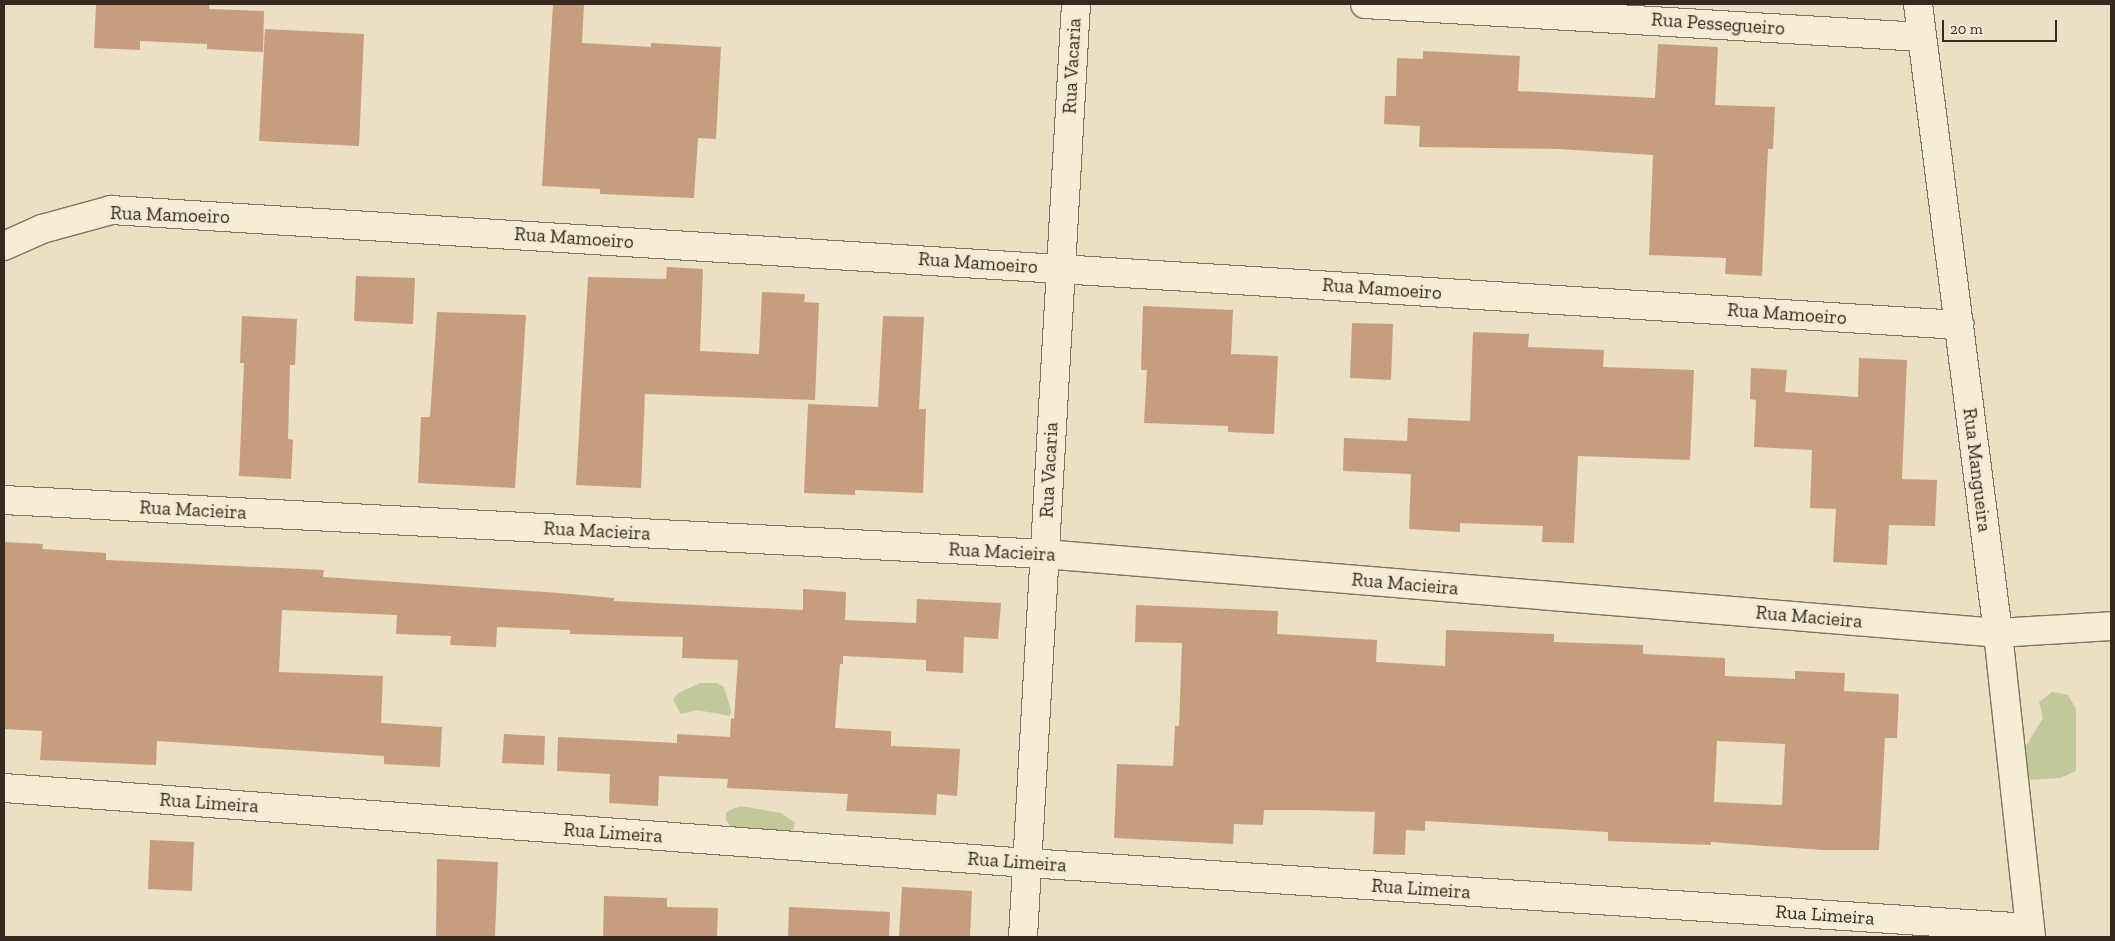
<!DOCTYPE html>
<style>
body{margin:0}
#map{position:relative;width:2115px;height:941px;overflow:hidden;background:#ebe0c5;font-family:"Zilla Slab",serif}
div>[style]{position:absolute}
.green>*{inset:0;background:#c1c899}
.building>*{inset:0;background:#c69d7d}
.roads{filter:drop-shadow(1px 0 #84725c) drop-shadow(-1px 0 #84725c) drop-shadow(0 1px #84725c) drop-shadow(0 -1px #84725c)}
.street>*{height:28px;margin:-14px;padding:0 14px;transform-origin:14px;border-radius:14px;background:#f6edd7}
span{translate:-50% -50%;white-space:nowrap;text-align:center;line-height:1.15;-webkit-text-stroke:5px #f3ead3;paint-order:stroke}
.street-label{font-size:19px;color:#352a1f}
.frame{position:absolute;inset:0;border:5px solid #352a1f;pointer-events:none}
.scale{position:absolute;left:1942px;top:20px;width:115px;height:22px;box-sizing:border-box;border:2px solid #352a1f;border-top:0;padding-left:6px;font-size:15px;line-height:18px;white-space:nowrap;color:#352a1f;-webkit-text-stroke:4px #f3ead3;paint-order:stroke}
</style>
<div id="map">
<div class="green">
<div style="clip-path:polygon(700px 683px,717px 683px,724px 687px,731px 710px,730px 716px,697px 710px,681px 714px,673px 700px,678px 693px)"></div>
<div style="clip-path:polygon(2052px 692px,2068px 695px,2076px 709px,2076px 771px,2060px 778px,2027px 780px,2020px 765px,2026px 746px,2043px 718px,2039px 702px)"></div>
<div style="clip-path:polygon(740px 806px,781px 813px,795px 823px,793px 831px,779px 839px,736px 834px,726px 820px,726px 812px)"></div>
</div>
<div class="building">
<div style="clip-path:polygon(96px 4px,209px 4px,209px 9px,264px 11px,263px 52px,207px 49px,207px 44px,140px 41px,140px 50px,94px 48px)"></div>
<div style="clip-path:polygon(553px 4px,584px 4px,582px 43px,651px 47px,651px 43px,721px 47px,716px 139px,698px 138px,694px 198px,600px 194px,600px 189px,542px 186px)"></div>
<div style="clip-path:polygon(265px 29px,364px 34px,359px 146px,259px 141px)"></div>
<div style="clip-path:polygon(1658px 44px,1718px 47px,1715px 105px,1775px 107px,1773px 149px,1768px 149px,1762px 276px,1725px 274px,1726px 258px,1649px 255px,1653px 155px,1560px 149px,1419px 147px,1420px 126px,1384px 124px,1385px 96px,1396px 96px,1397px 58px,1423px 59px,1423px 51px,1520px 56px,1518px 91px,1655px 98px)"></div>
<div style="clip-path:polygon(667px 267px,703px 269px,700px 351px,759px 354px,762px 292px,805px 294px,804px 302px,819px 303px,815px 400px,645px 394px,641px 488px,576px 485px,588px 277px,666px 279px)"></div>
<div style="clip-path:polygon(356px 276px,415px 278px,413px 324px,354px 321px)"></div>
<div style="clip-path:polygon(1143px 306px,1233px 310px,1231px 354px,1278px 356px,1274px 434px,1228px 432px,1228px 426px,1144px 423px,1147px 370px,1141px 370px)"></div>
<div style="clip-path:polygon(437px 312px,526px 315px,515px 488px,418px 483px,421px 417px,430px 417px)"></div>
<div style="clip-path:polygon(242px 316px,297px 319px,295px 365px,290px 365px,288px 439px,293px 440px,291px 479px,239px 476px,244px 363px,240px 363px)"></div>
<div style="clip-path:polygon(883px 316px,924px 317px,919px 409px,926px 409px,923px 493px,855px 490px,855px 495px,804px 493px,808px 404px,878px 407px)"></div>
<div style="clip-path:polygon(1352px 323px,1393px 324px,1391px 380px,1350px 378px)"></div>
<div style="clip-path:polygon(1473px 332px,1529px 334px,1528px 347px,1604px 350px,1603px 367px,1694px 370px,1690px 460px,1578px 456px,1574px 543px,1542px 542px,1543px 526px,1460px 523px,1460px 532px,1409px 529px,1411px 474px,1343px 471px,1344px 438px,1407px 441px,1408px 418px,1470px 421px)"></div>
<div style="clip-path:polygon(1859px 358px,1907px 360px,1902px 479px,1937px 480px,1935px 526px,1889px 525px,1887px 565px,1833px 562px,1836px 509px,1810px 508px,1812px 450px,1754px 447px,1756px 400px,1750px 399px,1751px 368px,1787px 370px,1785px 392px,1858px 397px)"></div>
<div style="clip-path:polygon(4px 542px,43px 544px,42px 549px,106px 553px,106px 560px,324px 570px,323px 577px,559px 593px,614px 598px,614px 601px,803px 610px,803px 589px,846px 592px,845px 620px,916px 623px,917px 599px,1001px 603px,998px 639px,964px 637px,963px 673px,926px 671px,926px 660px,843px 656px,843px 664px,840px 664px,835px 728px,891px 731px,891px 746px,960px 749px,957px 796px,937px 794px,936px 815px,846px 811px,848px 794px,727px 788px,728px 779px,659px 776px,658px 806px,609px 803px,610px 774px,557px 771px,558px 737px,677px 743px,677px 734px,730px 737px,731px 718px,734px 719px,738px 660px,682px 658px,683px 637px,570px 634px,570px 630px,497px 627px,496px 647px,450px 645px,451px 636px,396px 634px,397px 615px,282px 610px,279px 672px,383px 676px,381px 723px,442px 727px,440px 767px,384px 764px,384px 756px,157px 741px,156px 765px,40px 760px,42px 731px,4px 729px)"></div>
<div style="clip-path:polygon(evenodd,1136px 605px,1278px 611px,1277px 634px,1377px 640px,1376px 662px,1445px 666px,1446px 630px,1554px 634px,1554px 642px,1643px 645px,1643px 654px,1725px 658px,1725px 676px,1795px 679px,1795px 671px,1845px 673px,1844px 691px,1899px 694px,1897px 738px,1885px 738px,1879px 850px,1823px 850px,1711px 842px,1711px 845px,1608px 841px,1608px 832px,1425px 821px,1425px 831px,1406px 830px,1405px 855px,1373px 854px,1375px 812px,1310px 810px,1264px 810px,1263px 825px,1234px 824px,1233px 844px,1114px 838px,1117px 764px,1173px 766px,1175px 726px,1179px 726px,1182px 643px,1135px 642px,1136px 605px,1717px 741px,1785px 744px,1782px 805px,1714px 802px,1717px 741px)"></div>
<div style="clip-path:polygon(504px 734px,545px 736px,544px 765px,502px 763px)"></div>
<div style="clip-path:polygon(150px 840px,194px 842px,192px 891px,148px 889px)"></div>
<div style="clip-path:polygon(437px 859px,498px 862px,495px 937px,436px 937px)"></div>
<div style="clip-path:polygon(902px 887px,972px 891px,970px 937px,899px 937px)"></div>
<div style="clip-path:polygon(604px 896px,667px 898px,667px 907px,718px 908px,717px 937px,603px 937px)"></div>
<div style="clip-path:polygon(789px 907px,890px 912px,889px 937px,788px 937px)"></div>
</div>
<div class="roads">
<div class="street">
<div style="left:1365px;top:4px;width:558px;rotate:3.39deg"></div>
<div style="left:1918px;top:4px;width:634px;rotate:82.75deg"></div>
<div style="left:1998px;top:633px;width:306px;rotate:83.8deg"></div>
<div style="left:4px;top:246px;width:42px;rotate:-24.1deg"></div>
<div style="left:42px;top:229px;width:72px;rotate:-15.4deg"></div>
<div style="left:111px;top:210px;width:1852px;rotate:3.56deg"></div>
<div style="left:4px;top:500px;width:1041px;rotate:2.97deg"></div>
<div style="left:1044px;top:554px;width:957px;rotate:4.73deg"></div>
<div style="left:1998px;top:633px;width:113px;rotate:-3.5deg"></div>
<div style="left:4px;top:788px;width:1026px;rotate:4.19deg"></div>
<div style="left:1027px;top:863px;width:1005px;rotate:3.71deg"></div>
<div style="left:1023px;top:937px;width:935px;rotate:-86.75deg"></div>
</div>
</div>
<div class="street-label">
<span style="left:1718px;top:24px;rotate:4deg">Rua Pessegueiro</span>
<span style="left:1072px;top:66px;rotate:-87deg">Rua Vacaria</span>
<span style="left:170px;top:215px;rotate:2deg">Rua Mamoeiro</span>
<span style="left:574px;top:238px;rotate:4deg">Rua Mamoeiro</span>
<span style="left:978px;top:263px;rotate:4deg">Rua Mamoeiro</span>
<span style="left:1382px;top:289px;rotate:4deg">Rua Mamoeiro</span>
<span style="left:1787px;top:314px;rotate:4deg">Rua Mamoeiro</span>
<span style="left:1049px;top:470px;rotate:-87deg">Rua Vacaria</span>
<span style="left:1977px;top:470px;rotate:83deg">Rua Mangueira</span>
<span style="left:193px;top:510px;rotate:3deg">Rua Macieira</span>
<span style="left:597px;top:531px;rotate:3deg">Rua Macieira</span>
<span style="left:1002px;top:552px;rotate:3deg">Rua Macieira</span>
<span style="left:1405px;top:584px;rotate:5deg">Rua Macieira</span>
<span style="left:1809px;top:617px;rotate:5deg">Rua Macieira</span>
<span style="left:209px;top:803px;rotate:4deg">Rua Limeira</span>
<span style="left:613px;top:833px;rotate:4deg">Rua Limeira</span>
<span style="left:1017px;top:862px;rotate:4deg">Rua Limeira</span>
<span style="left:1421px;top:889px;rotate:4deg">Rua Limeira</span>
<span style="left:1825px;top:915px;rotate:4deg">Rua Limeira</span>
</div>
<div class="frame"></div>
<div class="scale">20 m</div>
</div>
